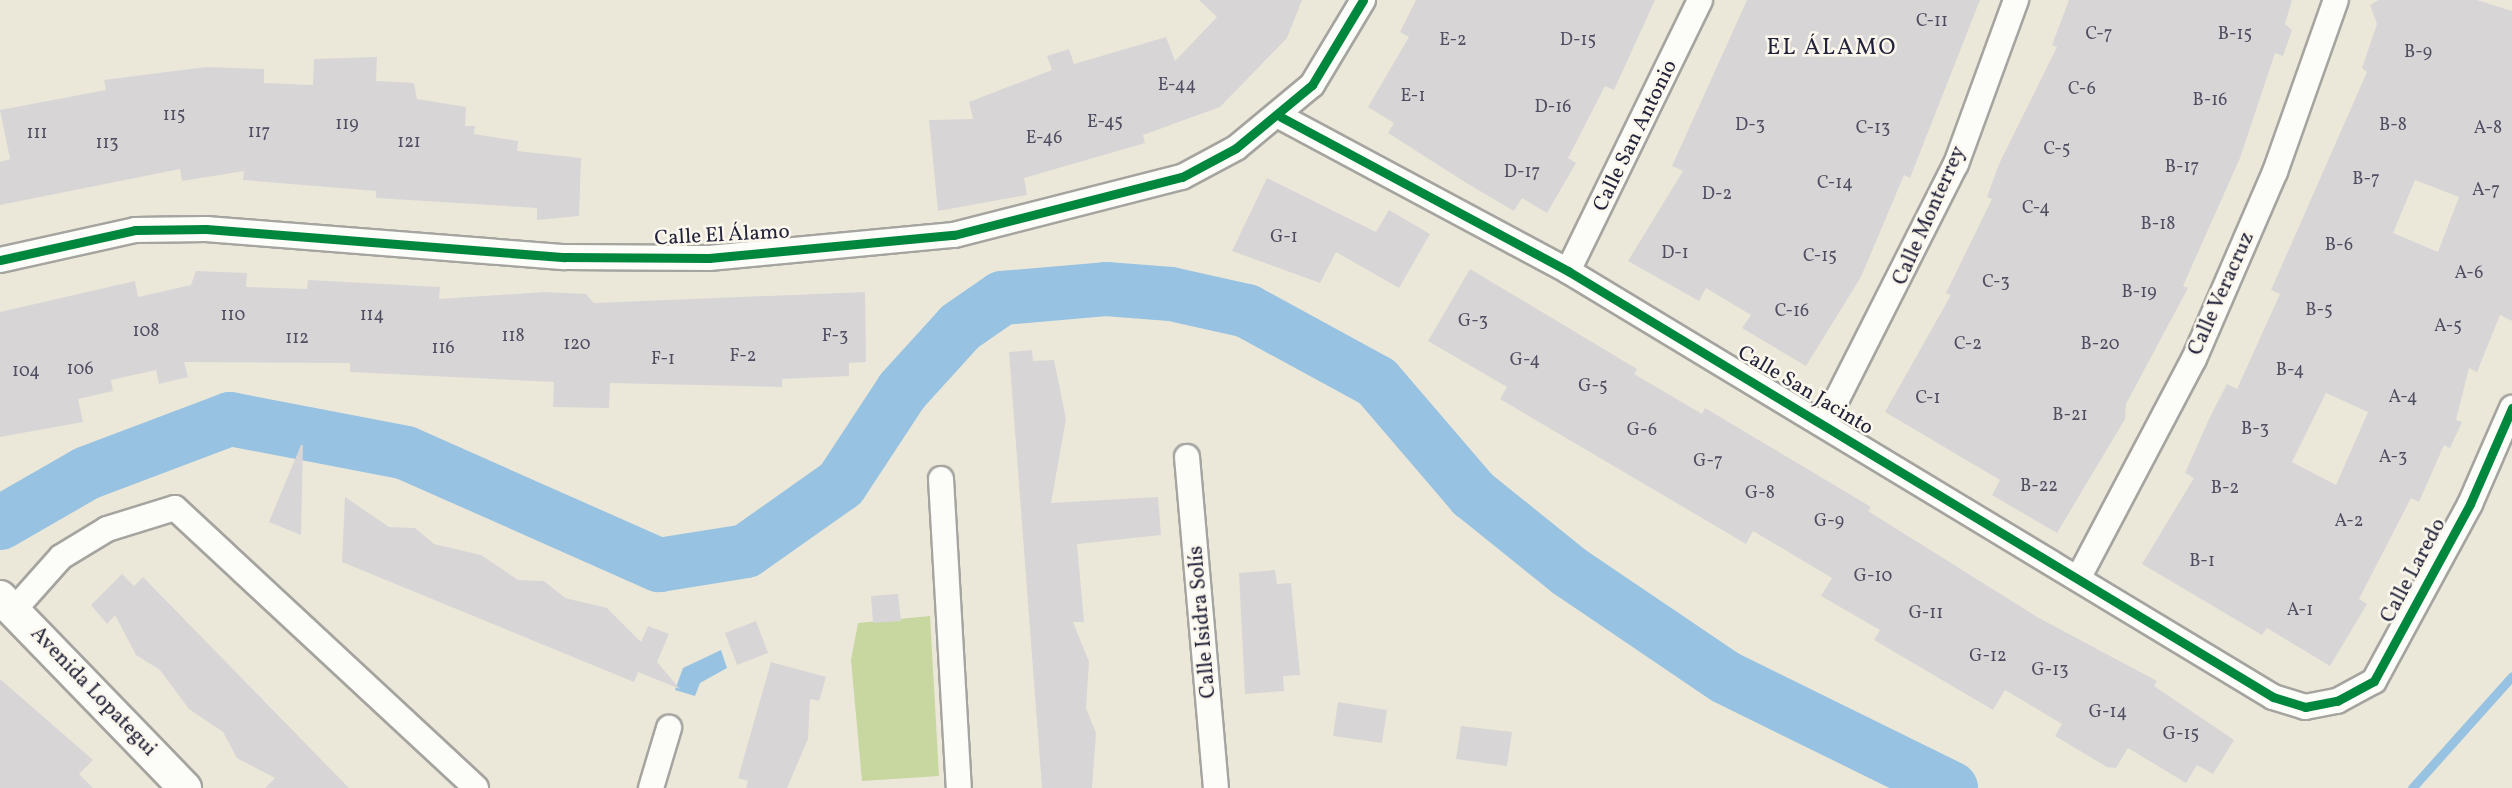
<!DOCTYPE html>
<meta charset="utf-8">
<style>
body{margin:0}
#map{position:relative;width:2512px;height:788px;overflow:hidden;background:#ebe8da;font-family:Vollkorn,serif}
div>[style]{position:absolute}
.green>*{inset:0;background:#c8d69f}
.water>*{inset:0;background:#97c2e2}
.stream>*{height:9px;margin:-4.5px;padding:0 4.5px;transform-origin:4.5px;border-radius:4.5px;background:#97c2e2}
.river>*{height:54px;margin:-27px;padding:0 27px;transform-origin:27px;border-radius:27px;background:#97c2e2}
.building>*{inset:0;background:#d8d5d7}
.roads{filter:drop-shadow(2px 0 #a5a49f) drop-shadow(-2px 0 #a5a49f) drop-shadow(0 2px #a5a49f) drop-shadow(0 -2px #a5a49f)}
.minor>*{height:24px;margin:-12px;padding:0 12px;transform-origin:12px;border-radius:12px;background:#fcfcf9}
.tertiary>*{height:32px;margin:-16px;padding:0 16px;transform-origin:16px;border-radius:16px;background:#fcfcf9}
.cycleway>*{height:9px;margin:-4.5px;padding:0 4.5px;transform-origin:4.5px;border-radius:4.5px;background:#00873e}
span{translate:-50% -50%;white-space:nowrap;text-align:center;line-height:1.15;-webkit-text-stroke:5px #fbf7ec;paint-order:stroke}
.number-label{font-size:18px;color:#504f62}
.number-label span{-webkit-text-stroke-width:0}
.street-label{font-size:21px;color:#22223b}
.neighbourhood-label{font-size:23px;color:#22223b;letter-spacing:2px}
</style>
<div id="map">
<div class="green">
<div style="clip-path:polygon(930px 616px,939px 776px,862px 781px,851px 660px,858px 623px)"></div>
</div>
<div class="water">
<div style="clip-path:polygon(721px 650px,727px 668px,700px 683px,695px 696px,675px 690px,683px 668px)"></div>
</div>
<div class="stream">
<div style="left:2412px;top:788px;width:150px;rotate:-48.2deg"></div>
</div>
<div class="river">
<div style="left:0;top:523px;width:100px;rotate:-29.9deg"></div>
<div style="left:87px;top:473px;width:153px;rotate:-20.7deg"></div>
<div style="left:230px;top:419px;width:179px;rotate:10.9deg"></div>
<div style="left:406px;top:453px;width:277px;rotate:23.9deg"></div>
<div style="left:659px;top:565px;width:88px;rotate:-9.1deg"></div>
<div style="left:746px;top:551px;width:116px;rotate:-35.2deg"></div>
<div style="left:841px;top:484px;width:111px;rotate:-56.7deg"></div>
<div style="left:902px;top:391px;width:86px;rotate:-47.8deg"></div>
<div style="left:960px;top:327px;width:51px;rotate:-34.6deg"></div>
<div style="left:1002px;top:298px;width:104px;rotate:-4.9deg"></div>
<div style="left:1106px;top:289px;width:65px;rotate:4.4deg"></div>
<div style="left:1171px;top:294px;width:78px;rotate:12.6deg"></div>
<div style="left:1247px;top:311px;width:148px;rotate:28.6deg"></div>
<div style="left:1377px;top:382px;width:148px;rotate:49.4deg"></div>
<div style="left:1473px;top:494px;width:124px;rotate:38.8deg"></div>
<div style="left:1570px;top:572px;width:187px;rotate:34.1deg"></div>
<div style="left:1725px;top:677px;width:252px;rotate:26.2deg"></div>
</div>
<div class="building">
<div style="clip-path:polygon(1199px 0,1302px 0,1287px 38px,1220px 107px,1143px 135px,1145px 143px,1024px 178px,1027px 195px,938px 211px,929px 120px,973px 119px,969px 102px,1052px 70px,1047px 56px,1069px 49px,1074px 64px,1166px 37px,1175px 61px,1217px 17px)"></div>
<div style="clip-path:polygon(1416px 0,1655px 0,1614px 90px,1605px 86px,1568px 158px,1576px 163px,1547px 213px,1522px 198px,1514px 211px,1468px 184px,1388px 133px,1394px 123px,1368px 107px,1409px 37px,1400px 32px)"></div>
<div style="clip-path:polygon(1747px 0,1980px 0,1910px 178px,1904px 175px,1861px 277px,1806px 366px,1742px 328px,1751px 315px,1706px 288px,1699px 301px,1628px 261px,1683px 171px,1672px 166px)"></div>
<div style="clip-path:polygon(2069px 0,2292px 0,2285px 24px,2292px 30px,2283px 56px,2275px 53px,2240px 158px,2183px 286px,2188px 288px,2126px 404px,2125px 419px,2057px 533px,1992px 495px,2000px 480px,1885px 412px,1951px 295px,1946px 293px,1992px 199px,1987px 197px,1999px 164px,2057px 47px,2052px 45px)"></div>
<div style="clip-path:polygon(evenodd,2379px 0,2477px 0,2512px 11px,2512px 321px,2500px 315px,2477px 372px,2469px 368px,2456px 420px,2462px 422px,2450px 448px,2444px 445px,2419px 502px,2411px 498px,2359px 599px,2367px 604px,2330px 666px,2267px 628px,2262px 635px,2142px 564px,2194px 478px,2185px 473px,2209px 419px,2227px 384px,2237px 389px,2280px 294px,2271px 290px,2367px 72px,2362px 68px,2377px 24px,2370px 5px,2379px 0,2415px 180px,2459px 197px,2438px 252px,2393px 233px,2415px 180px,2379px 0,2326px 393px,2368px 412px,2336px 485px,2292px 462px,2326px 393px)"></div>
<div style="clip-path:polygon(377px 57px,376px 81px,414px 83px,417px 99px,466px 107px,465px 126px,475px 126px,474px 134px,518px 141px,517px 151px,581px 158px,579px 216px,537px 220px,537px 208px,376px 198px,376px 191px,243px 180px,244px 171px,182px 181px,180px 169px,0 205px,0 162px,10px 159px,0 110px,106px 90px,104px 80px,206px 67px,264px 69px,264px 83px,313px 85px,314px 59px)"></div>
<div style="clip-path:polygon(1267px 178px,1376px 232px,1389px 210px,1430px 234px,1399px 288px,1336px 252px,1320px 283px,1232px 251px)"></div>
<div style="clip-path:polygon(1470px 269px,1637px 369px,1634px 374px,1702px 414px,1705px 408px,1871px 507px,1868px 511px,2037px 617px,2157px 681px,2154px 686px,2234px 740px,2213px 774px,2197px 765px,2186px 783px,2128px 748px,2116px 768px,2107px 767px,2055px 736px,2062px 724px,2005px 690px,1993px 710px,1874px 640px,1880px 630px,1821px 596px,1832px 578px,1753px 531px,1746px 544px,1500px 399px,1507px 387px,1428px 341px)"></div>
<div style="clip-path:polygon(196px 271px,247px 273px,246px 287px,307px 289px,308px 280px,440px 287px,439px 299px,545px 292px,586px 294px,594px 303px,865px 292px,866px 362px,849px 363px,849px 376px,782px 379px,782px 387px,610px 383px,609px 408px,553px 407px,554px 382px,350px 372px,350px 363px,184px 362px,188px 377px,159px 384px,156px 370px,111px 380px,113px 391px,78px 399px,83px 422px,0 437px,0 312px,135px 281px,138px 297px,191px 285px)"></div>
<div style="clip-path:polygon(1032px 350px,1033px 361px,1054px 360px,1066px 419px,1051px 503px,1158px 497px,1161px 535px,1077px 544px,1084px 622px,1073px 622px,1089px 662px,1086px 708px,1096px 733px,1092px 788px,1042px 788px,1009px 352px)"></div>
<div style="clip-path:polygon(301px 445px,303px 445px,301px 535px,269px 522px)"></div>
<div style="clip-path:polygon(345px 497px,389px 527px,415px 528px,434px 544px,481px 555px,518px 580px,544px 581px,565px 598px,607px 608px,641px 642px,648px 626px,669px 634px,657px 662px,680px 689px,638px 672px,634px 682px,342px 562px)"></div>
<div style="clip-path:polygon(1275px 570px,1277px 584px,1291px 583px,1300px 675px,1283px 676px,1284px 691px,1245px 694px,1239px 573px)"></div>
<div style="clip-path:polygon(122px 574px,134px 586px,143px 577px,349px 788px,265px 788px,275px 778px,237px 758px,223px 732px,189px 709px,160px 670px,136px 655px,115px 615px,107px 624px,91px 605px)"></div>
<div style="clip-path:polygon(898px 594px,901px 621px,873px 623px,871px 596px)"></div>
<div style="clip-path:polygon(756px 621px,768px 653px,737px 665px,725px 633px)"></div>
<div style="clip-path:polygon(771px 662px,826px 677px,819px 701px,810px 699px,808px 739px,787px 788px,746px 788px,748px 781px,738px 778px)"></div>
<div style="clip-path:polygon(0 679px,93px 760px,79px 774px,93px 788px,0 788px)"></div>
<div style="clip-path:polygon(1338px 702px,1387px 710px,1382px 743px,1333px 736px)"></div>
<div style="clip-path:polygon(1461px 726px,1512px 732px,1507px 766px,1456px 759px)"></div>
</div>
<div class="roads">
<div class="minor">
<div style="left:1281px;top:117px;width:326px;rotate:28.2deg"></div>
<div style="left:1568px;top:271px;width:824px;rotate:31.14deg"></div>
<div style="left:2273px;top:697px;width:34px;rotate:17deg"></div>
<div style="left:2305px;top:707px;width:33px;rotate:-11deg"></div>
<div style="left:2337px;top:701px;width:42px;rotate:-28.4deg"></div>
<div style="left:2374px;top:681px;width:201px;rotate:-61.5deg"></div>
<div style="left:2470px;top:504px;width:105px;rotate:-66.4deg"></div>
<div style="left:0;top:260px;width:138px;rotate:-12.5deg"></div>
<div style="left:135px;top:230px;width:71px;rotate:-0.8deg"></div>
<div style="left:206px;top:229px;width:360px;rotate:4.5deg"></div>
<div style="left:565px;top:257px;width:144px;rotate:0.4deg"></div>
<div style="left:709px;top:258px;width:246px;rotate:-5.4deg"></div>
<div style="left:954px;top:235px;width:235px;rotate:-14.3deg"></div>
<div style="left:1182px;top:177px;width:61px;rotate:-28.2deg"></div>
<div style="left:1236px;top:148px;width:99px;rotate:-39.7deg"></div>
<div style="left:1312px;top:85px;width:99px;rotate:-59deg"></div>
<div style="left:1568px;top:271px;width:301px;rotate:-64deg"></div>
<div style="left:1825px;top:423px;width:290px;rotate:-63.2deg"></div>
<div style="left:1956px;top:164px;width:175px;rotate:-69.9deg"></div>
<div style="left:1187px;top:457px;width:332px;rotate:85deg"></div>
<div style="left:941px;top:479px;width:310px;rotate:86.7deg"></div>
<div style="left:2080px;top:575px;width:244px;rotate:-62.2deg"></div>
<div style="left:2194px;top:359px;width:204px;rotate:-66.6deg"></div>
<div style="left:2275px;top:172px;width:182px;rotate:-70.5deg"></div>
<div style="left:13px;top:611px;width:72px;rotate:-48.4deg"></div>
<div style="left:61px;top:557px;width:54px;rotate:-31.3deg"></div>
<div style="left:107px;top:529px;width:71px;rotate:-17.2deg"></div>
<div style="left:175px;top:508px;width:411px;rotate:42.9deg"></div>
<div style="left:651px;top:788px;width:63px;rotate:-73.3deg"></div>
</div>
<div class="tertiary">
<div style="left:0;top:597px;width:266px;rotate:45.9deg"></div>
</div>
</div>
<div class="cycleway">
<div style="left:1281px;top:117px;width:326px;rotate:28.2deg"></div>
<div style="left:1568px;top:271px;width:824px;rotate:31.14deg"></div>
<div style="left:2273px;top:697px;width:34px;rotate:17deg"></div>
<div style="left:2305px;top:707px;width:33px;rotate:-11deg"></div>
<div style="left:2337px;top:701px;width:42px;rotate:-28.4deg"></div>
<div style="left:2374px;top:681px;width:201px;rotate:-61.5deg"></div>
<div style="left:2470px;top:504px;width:105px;rotate:-66.4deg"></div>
<div style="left:0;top:260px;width:138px;rotate:-12.5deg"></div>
<div style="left:135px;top:230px;width:71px;rotate:-0.8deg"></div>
<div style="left:206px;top:229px;width:360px;rotate:4.5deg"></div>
<div style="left:565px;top:257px;width:144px;rotate:0.4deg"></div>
<div style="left:709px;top:258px;width:246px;rotate:-5.4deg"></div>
<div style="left:954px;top:235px;width:235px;rotate:-14.3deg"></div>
<div style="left:1182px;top:177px;width:61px;rotate:-28.2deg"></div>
<div style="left:1236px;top:148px;width:99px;rotate:-39.7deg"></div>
<div style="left:1312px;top:85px;width:99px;rotate:-59deg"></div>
</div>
<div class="number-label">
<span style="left:1932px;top:22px">C-11</span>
<span style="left:2099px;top:35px">C-7</span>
<span style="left:2235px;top:35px">B-15</span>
<span style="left:1453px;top:41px">E-2</span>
<span style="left:1578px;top:41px">D-15</span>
<span style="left:2418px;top:53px">B-9</span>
<span style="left:1177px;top:86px">E-44</span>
<span style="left:2082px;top:90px">C-6</span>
<span style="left:1413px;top:97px">E-1</span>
<span style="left:2210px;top:101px">B-16</span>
<span style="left:1553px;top:108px">D-16</span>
<span style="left:174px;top:116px">115</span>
<span style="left:1105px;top:123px">E-45</span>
<span style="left:347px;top:125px">119</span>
<span style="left:1750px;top:126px">D-3</span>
<span style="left:2393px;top:126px">B-8</span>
<span style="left:1873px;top:129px">C-13</span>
<span style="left:2488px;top:129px">A-8</span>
<span style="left:259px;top:133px">117</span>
<span style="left:37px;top:134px">111</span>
<span style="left:1044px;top:139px">E-46</span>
<span style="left:409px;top:143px">121</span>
<span style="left:107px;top:144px">113</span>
<span style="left:2057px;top:150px">C-5</span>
<span style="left:2182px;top:168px">B-17</span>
<span style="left:1522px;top:173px">D-17</span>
<span style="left:2366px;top:180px">B-7</span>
<span style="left:1835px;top:184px">C-14</span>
<span style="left:2486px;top:191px">A-7</span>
<span style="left:1717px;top:195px">D-2</span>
<span style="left:2036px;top:209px">C-4</span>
<span style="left:2158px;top:225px">B-18</span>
<span style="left:1284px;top:238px">G-1</span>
<span style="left:2339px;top:246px">B-6</span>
<span style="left:1675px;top:254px">D-1</span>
<span style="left:1820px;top:257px">C-15</span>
<span style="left:2469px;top:274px">A-6</span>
<span style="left:1996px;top:283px">C-3</span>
<span style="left:2139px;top:293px">B-19</span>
<span style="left:2319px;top:311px">B-5</span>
<span style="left:1792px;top:312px">C-16</span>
<span style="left:233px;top:316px">110</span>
<span style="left:372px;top:316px">114</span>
<span style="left:1473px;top:322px">G-3</span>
<span style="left:2448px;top:327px">A-5</span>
<span style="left:146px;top:332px">108</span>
<span style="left:513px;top:337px">118</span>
<span style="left:835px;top:337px">F-3</span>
<span style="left:297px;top:339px">112</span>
<span style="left:577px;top:345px">120</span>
<span style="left:1968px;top:345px">C-2</span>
<span style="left:2100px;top:345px">B-20</span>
<span style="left:443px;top:349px">116</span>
<span style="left:743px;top:357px">F-2</span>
<span style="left:663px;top:360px">F-1</span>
<span style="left:1525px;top:361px">G-4</span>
<span style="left:80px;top:370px">106</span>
<span style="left:2290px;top:371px">B-4</span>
<span style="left:26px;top:372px">104</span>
<span style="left:1593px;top:387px">G-5</span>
<span style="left:2403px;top:398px">A-4</span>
<span style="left:1928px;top:399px">C-1</span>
<span style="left:2070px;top:416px">B-21</span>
<span style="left:2255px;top:430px">B-3</span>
<span style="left:1642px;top:431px">G-6</span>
<span style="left:2393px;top:458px">A-3</span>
<span style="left:1708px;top:462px">G-7</span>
<span style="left:2039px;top:487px">B-22</span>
<span style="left:2225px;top:489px">B-2</span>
<span style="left:1760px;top:494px">G-8</span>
<span style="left:1829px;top:522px">G-9</span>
<span style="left:2349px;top:522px">A-2</span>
<span style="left:2202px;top:562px">B-1</span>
<span style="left:1873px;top:577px">G-10</span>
<span style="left:2300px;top:611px">A-1</span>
<span style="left:1926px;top:614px">G-11</span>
<span style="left:1988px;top:657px">G-12</span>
<span style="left:2050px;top:671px">G-13</span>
<span style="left:2108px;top:713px">G-14</span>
<span style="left:2181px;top:735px">G-15</span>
</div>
<div class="street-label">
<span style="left:1636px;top:136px;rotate:-64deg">Calle San Antonio</span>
<span style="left:1930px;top:216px;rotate:-66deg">Calle Monterrey</span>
<span style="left:722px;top:236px;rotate:-3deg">Calle El Álamo</span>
<span style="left:2222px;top:294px;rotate:-66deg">Calle Veracruz</span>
<span style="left:1805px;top:391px;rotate:31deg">Calle San Jacinto</span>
<span style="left:2414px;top:571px;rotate:-62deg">Calle Laredo</span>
<span style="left:1203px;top:622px;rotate:-95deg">Calle Isidra Solís</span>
<span style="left:93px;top:692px;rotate:46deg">Avenida Lopategui</span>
</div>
<div class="neighbourhood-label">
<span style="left:1832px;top:48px">EL ÁLAMO</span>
</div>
</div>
